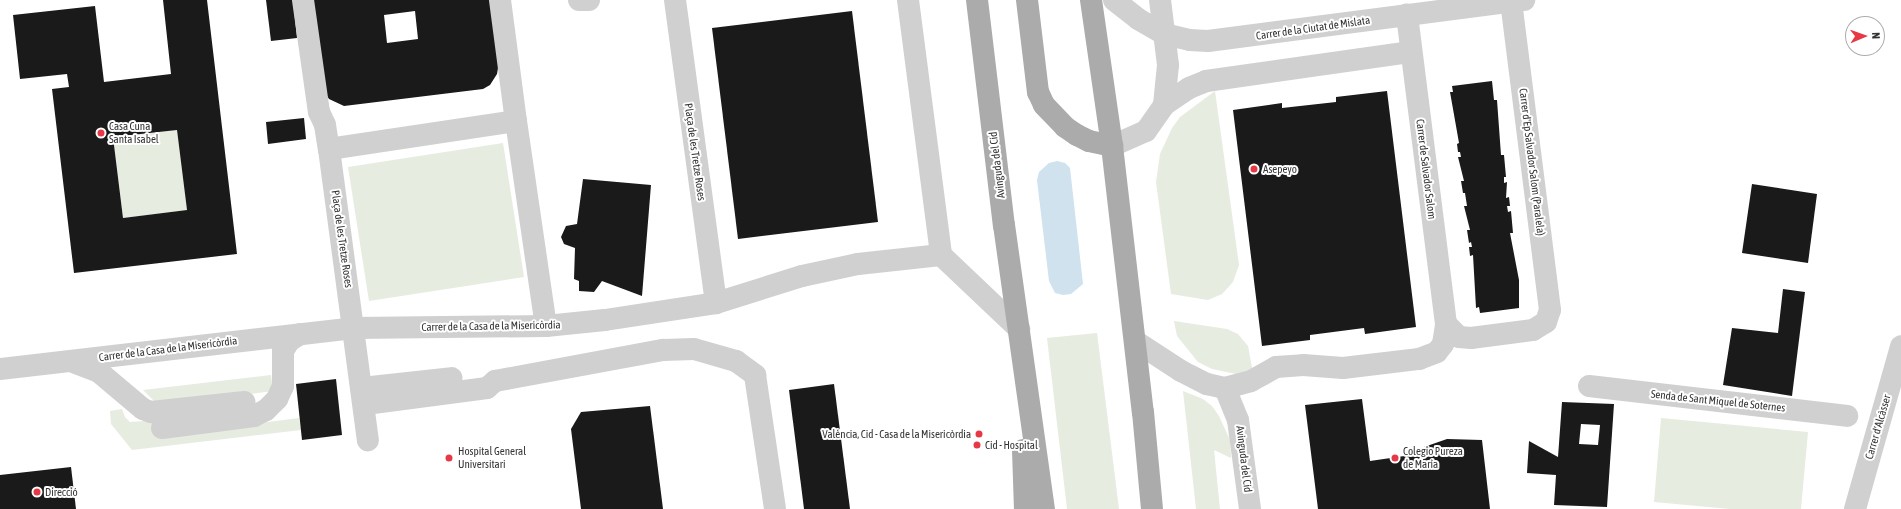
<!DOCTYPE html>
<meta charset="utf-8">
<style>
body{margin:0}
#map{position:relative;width:1901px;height:509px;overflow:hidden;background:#fff;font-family:"Asap Condensed",sans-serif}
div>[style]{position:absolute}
.green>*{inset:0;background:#e6ecdf}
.water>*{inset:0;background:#cfe2ee}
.building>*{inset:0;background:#1a1a1a}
.minor>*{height:22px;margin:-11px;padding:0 11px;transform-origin:11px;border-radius:11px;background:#d0d0d0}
.major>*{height:22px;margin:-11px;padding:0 11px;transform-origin:11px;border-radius:11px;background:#ababab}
.dots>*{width:11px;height:11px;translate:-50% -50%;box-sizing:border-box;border:2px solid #fff;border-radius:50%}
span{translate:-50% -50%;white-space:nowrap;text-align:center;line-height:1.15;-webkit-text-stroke:4px #fff;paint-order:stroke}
.street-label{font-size:11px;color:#333}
.poi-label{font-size:11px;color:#333}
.left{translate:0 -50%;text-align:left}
.right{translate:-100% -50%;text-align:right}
.north{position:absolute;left:1845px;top:16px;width:40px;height:40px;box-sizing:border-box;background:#fff;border:1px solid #adadad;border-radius:50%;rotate:88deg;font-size:11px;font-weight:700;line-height:16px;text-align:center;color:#333}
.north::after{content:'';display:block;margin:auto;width:14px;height:18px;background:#e63946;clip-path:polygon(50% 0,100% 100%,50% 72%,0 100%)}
</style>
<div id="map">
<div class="green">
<div style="clip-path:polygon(1215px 91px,1239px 265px,1233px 282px,1222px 294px,1208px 300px,1171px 294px,1156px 182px,1160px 154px,1172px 128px,1180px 117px)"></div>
<div style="clip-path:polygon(177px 130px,187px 210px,123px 218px,113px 137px)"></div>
<div style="clip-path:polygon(503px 143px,524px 277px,369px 301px,348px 167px)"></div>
<div style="clip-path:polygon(1174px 321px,1227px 329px,1238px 334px,1248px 346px,1252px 368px,1249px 372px,1236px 374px,1212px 369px,1198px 362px,1177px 336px)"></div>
<div style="clip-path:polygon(1097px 333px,1119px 509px,1067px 509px,1047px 338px)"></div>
<div style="clip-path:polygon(271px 375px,273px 391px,243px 395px,158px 405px,143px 390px)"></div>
<div style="clip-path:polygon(1183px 391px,1203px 399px,1212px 406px,1219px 416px,1230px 440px,1231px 458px,1214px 450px,1220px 509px,1196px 509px)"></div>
<div style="clip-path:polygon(122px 409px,125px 417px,130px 422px,161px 420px,163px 435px,299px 418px,301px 430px,132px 450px,111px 424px,110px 411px)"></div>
<div style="clip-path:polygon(1661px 418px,1808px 432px,1801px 509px,1730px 509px,1654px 502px)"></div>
</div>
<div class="water">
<div style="clip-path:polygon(1057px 161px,1065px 163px,1070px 168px,1083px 284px,1071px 294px,1063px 295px,1055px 293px,1049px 281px,1037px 180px,1039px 172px,1049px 163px)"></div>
</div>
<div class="building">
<div style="clip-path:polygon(evenodd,163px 0,207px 0,237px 254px,74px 273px,52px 89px,69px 87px,67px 74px,20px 79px,13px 15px,95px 6px,104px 82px,171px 74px,163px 0,177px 130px,187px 210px,123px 218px,113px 137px,177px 130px)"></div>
<div style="clip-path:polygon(266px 0,293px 0,297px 38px,271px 41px)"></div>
<div style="clip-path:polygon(evenodd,312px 0,492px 0,499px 62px,497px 74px,490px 85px,483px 89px,344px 106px,329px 99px,324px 91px,312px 0,415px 11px,418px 39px,387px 43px,384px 15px,415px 11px)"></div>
<div style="clip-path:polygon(852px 11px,878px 222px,738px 239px,712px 28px)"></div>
<div style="clip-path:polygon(1492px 81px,1494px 100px,1497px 100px,1501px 155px,1504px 155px,1506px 177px,1504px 177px,1504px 183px,1507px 182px,1506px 198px,1509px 197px,1510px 206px,1507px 206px,1508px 212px,1511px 211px,1513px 233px,1510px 233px,1519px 280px,1519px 308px,1480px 313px,1479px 307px,1476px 308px,1473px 255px,1470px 256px,1469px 247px,1472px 247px,1471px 242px,1469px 243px,1467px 230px,1470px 230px,1464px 206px,1467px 206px,1465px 193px,1463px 193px,1461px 181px,1464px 181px,1458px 157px,1461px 157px,1460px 152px,1458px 152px,1457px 144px,1459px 143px,1450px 92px,1453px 92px,1452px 86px)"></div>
<div style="clip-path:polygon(1387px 91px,1416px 327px,1365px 334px,1364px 328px,1310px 335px,1310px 340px,1262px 346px,1233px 110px,1282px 103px,1282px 108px,1336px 102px,1336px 97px)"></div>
<div style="clip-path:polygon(304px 118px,306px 139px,268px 144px,266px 122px)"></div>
<div style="clip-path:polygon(583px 179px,651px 185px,642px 296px,602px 281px,594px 292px,579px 291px,579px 281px,574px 279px,575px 248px,564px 244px,561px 237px,566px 226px,577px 224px)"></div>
<div style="clip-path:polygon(1752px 184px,1817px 194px,1808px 263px,1742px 253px)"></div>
<div style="clip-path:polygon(1783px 289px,1805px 292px,1792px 396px,1723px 385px,1732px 328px,1778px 333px)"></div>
<div style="clip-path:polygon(336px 379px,342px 435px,302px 440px,296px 384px)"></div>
<div style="clip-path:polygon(834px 384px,850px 509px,804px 509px,789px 390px)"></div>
<div style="clip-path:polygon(1362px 399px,1370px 461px,1425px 453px,1424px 447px,1447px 439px,1482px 440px,1490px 509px,1318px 509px,1305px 405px)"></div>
<div style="clip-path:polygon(evenodd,1562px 402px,1614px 404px,1607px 507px,1554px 505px,1556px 475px,1527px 473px,1529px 441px,1558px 457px,1562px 402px,1581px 424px,1600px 425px,1598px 445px,1579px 444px,1581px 424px)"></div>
<div style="clip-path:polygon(650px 406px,663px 509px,581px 509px,571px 429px,581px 412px)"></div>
<div style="clip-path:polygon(71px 467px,76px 509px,0 509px,0 475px)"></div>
</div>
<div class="minor">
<div style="left:303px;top:0;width:113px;rotate:81.9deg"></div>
<div style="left:319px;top:112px;width:14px;rotate:65deg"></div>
<div style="left:325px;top:125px;width:24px;rotate:81deg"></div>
<div style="left:329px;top:149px;width:294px;rotate:82.4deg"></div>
<div style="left:500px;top:0;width:122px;rotate:82.5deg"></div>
<div style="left:579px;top:0;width:10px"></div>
<div style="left:675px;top:0;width:306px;rotate:82.3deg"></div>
<div style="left:908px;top:0;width:257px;rotate:82.6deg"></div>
<div style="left:1114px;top:0;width:31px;rotate:38deg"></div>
<div style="left:1138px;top:19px;width:30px;rotate:30deg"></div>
<div style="left:1164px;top:34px;width:26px;rotate:13deg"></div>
<div style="left:1189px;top:40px;width:19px;rotate:3deg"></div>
<div style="left:1208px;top:41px;width:319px;rotate:-7.4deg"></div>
<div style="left:1164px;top:105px;width:30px;rotate:-34deg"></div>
<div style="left:1189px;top:88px;width:18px;rotate:-22deg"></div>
<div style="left:1206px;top:81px;width:207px;rotate:-8.1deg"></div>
<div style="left:1112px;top:146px;width:37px;rotate:-24deg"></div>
<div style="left:1146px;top:131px;width:32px;rotate:-55deg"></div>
<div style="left:1164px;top:105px;width:40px;rotate:-84.3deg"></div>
<div style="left:1168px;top:65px;width:65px;rotate:-97deg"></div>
<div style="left:329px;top:149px;width:189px;rotate:-8.5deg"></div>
<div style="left:516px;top:121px;width:207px;rotate:81.7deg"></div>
<div style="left:941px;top:255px;width:108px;rotate:43.5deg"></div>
<div style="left:1446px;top:324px;width:18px;rotate:45deg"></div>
<div style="left:1459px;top:337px;width:12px;rotate:5deg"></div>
<div style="left:1471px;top:338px;width:63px;rotate:-7.4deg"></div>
<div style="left:1533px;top:330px;width:15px;rotate:-32deg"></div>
<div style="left:1546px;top:322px;width:13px;rotate:-72deg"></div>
<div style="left:1550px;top:310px;width:310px;rotate:-97.2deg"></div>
<div style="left:1135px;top:341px;width:55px;rotate:33.1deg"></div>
<div style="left:1181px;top:371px;width:29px;rotate:27deg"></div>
<div style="left:1207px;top:384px;width:18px;rotate:13deg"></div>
<div style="left:1225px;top:388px;width:27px;rotate:-15deg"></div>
<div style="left:1251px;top:381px;width:29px;rotate:-29deg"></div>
<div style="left:1276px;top:367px;width:27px;rotate:-4deg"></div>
<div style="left:1303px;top:365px;width:40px;rotate:4.3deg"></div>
<div style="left:1343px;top:368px;width:77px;rotate:-6.8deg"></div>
<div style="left:1419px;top:359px;width:19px;rotate:-21deg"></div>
<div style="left:1437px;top:352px;width:10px;rotate:-53deg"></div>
<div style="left:1443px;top:344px;width:20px;rotate:-81deg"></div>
<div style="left:1446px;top:324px;width:312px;rotate:-97.2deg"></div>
<div style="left:73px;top:362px;width:28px;rotate:21deg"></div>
<div style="left:99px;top:372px;width:57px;rotate:40.1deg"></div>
<div style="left:143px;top:409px;width:9px;rotate:21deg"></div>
<div style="left:151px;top:412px;width:94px;rotate:-6.1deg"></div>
<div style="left:0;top:369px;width:356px;rotate:-6.6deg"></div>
<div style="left:354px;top:328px;width:192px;rotate:-0.6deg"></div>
<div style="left:546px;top:326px;width:59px;rotate:-5.8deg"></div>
<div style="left:605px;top:320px;width:112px;rotate:-8.7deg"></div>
<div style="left:716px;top:303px;width:90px;rotate:-17.4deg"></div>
<div style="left:802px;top:276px;width:57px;rotate:-12.1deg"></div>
<div style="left:858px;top:264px;width:83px;rotate:-6.2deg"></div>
<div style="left:1589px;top:386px;width:260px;rotate:6.6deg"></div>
<div style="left:371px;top:387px;width:81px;rotate:-6.3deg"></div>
<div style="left:1225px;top:388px;width:35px;rotate:68deg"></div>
<div style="left:1238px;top:420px;width:90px;rotate:82.3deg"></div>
<div style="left:373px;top:403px;width:115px;rotate:-7.5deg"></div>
<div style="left:487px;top:388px;width:11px;rotate:-41deg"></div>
<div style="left:495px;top:381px;width:171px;rotate:-10.5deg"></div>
<div style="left:663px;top:350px;width:31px;rotate:-2deg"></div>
<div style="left:694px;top:349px;width:44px;rotate:15.9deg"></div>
<div style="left:736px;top:361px;width:24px;rotate:36deg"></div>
<div style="left:755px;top:375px;width:135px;rotate:81.5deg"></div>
<div style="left:162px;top:428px;width:93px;rotate:-7.4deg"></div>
<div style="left:254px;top:416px;width:13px;rotate:-27deg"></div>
<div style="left:266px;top:410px;width:16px;rotate:-45deg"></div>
<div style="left:277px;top:399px;width:14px;rotate:-65deg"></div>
<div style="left:283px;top:386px;width:35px;rotate:-90deg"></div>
<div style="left:283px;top:351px;width:12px;rotate:-59deg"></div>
<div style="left:289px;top:341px;width:13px;rotate:-32deg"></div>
<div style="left:1855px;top:509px;width:169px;rotate:-74.2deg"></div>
</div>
<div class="major">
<div style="left:977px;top:0;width:227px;rotate:83.2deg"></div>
<div style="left:1004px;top:225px;width:287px;rotate:82deg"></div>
<div style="left:1027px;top:0;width:93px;rotate:83.2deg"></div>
<div style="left:1038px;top:92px;width:14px;rotate:65deg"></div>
<div style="left:1044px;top:105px;width:30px;rotate:46deg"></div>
<div style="left:1065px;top:127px;width:14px;rotate:34deg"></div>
<div style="left:1077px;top:135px;width:13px;rotate:27deg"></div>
<div style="left:1089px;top:141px;width:24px;rotate:12deg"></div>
<div style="left:1091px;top:0;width:148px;rotate:81.8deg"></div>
<div style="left:1112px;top:146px;width:268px;rotate:83.4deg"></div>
<div style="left:1143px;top:412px;width:97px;rotate:84.7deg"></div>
<div style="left:1023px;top:450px;width:59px;rotate:88.1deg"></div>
</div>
<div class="dots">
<div style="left:101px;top:133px;background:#e63946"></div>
<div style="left:1254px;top:169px;background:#e63946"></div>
<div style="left:979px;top:434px;background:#e63946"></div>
<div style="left:977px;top:445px;background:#e63946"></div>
<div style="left:449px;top:458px;background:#e63946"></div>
<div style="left:1395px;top:458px;background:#e63946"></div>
<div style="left:37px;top:492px;background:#e63946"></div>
</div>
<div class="street-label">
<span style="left:1313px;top:28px;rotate:-8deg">Carrer de la Ciutat de Mislata</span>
<span style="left:695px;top:152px;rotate:82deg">Plaça de les Tretze Roses</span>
<span style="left:1532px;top:162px;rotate:83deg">Carrer d'Ep Salvador Salom (Paralela)</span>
<span style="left:997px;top:165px;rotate:-97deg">Avinguda del Cid</span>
<span style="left:1426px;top:169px;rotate:83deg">Carrer de Salvador Salom</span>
<span style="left:342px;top:239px;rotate:82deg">Plaça de les Tretze Roses</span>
<span style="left:491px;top:326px;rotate:-1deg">Carrer de la Casa de la Misericòrdia</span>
<span style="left:168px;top:349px;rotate:-7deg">Carrer de la Casa de la Misericòrdia</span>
<span style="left:1718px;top:401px;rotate:6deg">Senda de Sant Miquel de Soternes</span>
<span style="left:1878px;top:427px;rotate:-74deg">Carrer d'Alcàsser</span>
<span style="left:1244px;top:459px;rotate:83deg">Avinguda del Cid</span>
</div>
<div class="poi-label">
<span class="left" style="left:109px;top:133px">Casa Cuna<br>Santa Isabel</span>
<span class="left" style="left:1263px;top:169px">Asepeyo</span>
<span class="right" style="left:971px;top:434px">València, Cid - Casa de la Misericòrdia</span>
<span class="left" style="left:985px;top:445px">Cid - Hospital</span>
<span class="left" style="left:458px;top:458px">Hospital General<br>Universitari</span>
<span class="left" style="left:1403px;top:458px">Colegio Pureza<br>de María</span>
<span class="left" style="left:45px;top:492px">Direcció</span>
</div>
<div class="north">N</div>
</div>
